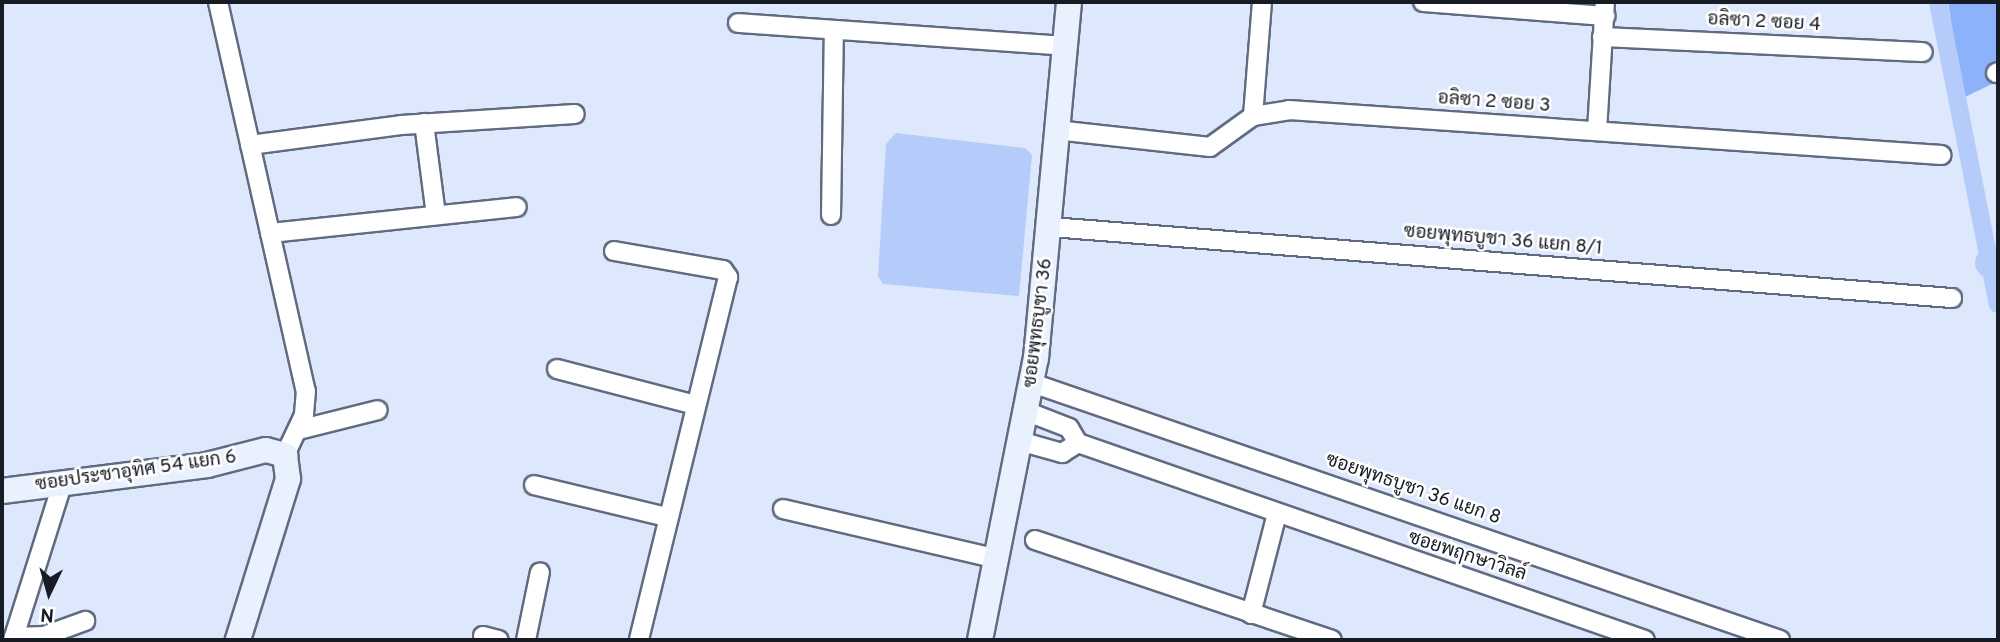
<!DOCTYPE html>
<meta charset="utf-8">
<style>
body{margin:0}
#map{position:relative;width:2000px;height:642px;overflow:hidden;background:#dee8fc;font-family:Overpass,Sarabun,sans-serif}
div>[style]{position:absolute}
.forest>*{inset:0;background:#8db2fc}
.water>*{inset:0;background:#b5ccfa}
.canal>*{height:18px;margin:-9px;padding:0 9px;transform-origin:9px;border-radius:9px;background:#b5ccfa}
.river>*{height:30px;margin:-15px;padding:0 15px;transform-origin:15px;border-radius:15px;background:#b5ccfa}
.roads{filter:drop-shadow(2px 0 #606b80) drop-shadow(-2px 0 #606b80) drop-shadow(0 2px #606b80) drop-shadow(0 -2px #606b80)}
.street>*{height:18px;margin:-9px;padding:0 9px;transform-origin:9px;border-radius:9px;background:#fff}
.secondary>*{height:24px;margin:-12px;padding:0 12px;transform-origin:12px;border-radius:12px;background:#e9f1fe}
span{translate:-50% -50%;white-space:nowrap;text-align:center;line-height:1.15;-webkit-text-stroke:5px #fff;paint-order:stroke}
.street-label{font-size:19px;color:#171b24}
.frame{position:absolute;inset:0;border:4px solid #171b24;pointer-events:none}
.north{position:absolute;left:14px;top:558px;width:70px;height:70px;-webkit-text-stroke:5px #fff;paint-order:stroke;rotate:185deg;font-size:19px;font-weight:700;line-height:28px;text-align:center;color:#171b24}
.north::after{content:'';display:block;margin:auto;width:24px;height:32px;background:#171b24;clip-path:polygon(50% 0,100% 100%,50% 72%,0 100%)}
</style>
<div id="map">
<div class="forest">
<div style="clip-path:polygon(1948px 2px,1998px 2px,1998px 81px,1963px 98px)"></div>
</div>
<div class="water">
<div style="clip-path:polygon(896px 133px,1025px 148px,1032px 155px,1019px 296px,883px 284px,878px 276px,886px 144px)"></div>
</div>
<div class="canal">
<div style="left:1938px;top:2px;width:308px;rotate:78.8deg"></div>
</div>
<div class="river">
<div style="left:1990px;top:263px;width:8px;rotate:-7deg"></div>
</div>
<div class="roads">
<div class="street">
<div style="left:218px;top:2px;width:399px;rotate:77.3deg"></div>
<div style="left:306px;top:391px;width:24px;rotate:95deg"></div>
<div style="left:304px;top:415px;width:44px;rotate:115.4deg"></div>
<div style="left:1423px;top:2px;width:183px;rotate:4.4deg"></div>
<div style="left:738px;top:23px;width:326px;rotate:4deg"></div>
<div style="left:1602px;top:37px;width:321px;rotate:2.7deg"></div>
<div style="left:1996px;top:73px;width:2px;rotate:-27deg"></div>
<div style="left:1253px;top:116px;width:114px;rotate:-85.5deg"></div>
<div style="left:424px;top:123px;width:93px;rotate:82.6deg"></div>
<div style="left:1056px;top:130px;width:155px;rotate:6.3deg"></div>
<div style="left:1210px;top:147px;width:53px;rotate:-35.8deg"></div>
<div style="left:1253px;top:116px;width:36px;rotate:-9deg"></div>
<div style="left:1289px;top:110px;width:654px;rotate:3.95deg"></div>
<div style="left:1597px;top:131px;width:129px;rotate:-86.5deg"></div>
<div style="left:250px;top:145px;width:152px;rotate:-7.5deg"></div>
<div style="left:401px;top:125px;width:174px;rotate:-3.6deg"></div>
<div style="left:831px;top:215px;width:185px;rotate:-89.1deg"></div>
<div style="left:1051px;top:227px;width:904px;rotate:4.51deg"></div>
<div style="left:270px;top:233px;width:248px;rotate:-6deg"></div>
<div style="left:614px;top:251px;width:111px;rotate:9.9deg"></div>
<div style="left:723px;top:270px;width:9px;rotate:54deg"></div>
<div style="left:728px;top:277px;width:374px;rotate:103.8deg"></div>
<div style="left:557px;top:369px;width:143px;rotate:14.6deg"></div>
<div style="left:1032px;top:383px;width:791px;rotate:18.96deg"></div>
<div style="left:1028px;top:412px;width:44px;rotate:21.3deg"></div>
<div style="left:1069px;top:428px;width:17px;rotate:59deg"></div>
<div style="left:1078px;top:443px;width:600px;rotate:19.16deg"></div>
<div style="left:298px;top:430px;width:82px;rotate:-14deg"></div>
<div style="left:1023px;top:442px;width:41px;rotate:15.8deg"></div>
<div style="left:1062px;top:453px;width:19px;rotate:-32deg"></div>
<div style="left:534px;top:485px;width:136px;rotate:13.6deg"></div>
<div style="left:783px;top:509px;width:221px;rotate:13.1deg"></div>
<div style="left:1035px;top:540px;width:313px;rotate:18.6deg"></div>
<div style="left:1251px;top:614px;width:100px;rotate:-75.5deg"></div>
<div style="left:483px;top:636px;width:16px;rotate:14deg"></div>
<div style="left:14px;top:637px;width:30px;rotate:-2deg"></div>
<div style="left:44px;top:636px;width:44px;rotate:-20.1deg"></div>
<div style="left:13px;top:640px;width:163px;rotate:-72.5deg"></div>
<div style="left:526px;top:640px;width:69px;rotate:-78.4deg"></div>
</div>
<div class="secondary">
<div style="left:2px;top:491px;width:207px;rotate:-7.2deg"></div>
<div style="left:207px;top:465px;width:61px;rotate:-14.3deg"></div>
<div style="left:266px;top:450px;width:20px;rotate:15deg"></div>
<div style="left:285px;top:455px;width:24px;rotate:83deg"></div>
<div style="left:288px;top:479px;width:169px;rotate:107.3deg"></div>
<div style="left:980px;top:640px;width:288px;rotate:-78.8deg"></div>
<div style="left:1036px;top:358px;width:358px;rotate:-84.7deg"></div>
</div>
</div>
<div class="street-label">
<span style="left:1764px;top:23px;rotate:3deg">อลิซา 2 ซอย 4</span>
<span style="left:1494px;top:103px;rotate:4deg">อลิซา 2 ซอย 3</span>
<span style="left:1503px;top:241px;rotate:5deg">ซอยพุทธบูชา 36 แยก 8/1</span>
<span style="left:1039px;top:323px;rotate:-83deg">ซอยพุทธบูชา 36</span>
<span style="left:136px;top:472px;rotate:-8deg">ซอยประชาอุทิศ 54 แยก 6</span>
<span style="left:1413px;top:490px;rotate:19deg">ซอยพุทธบูชา 36 แยก 8</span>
<span style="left:1467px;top:557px;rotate:18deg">ซอยพฤกษาวิลล์</span>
</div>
<div class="frame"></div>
<div class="north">N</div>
</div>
